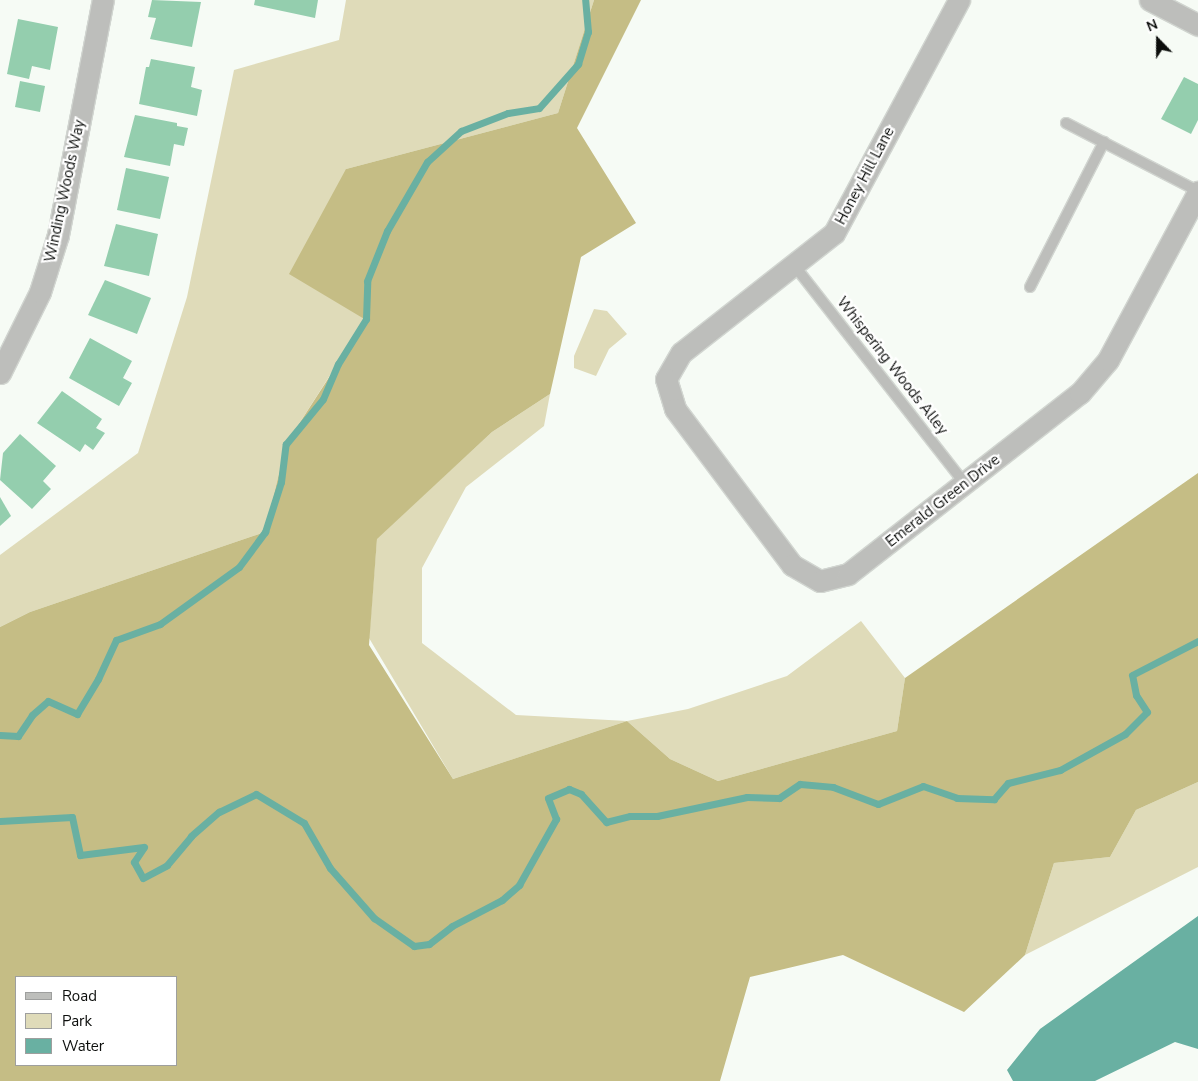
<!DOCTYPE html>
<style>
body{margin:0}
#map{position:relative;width:1198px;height:1081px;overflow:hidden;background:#f6fbf5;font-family:"Nunito Sans",sans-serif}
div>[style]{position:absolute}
.green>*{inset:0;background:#dfdbb9}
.forest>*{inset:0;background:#c5bd85}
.water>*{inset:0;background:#69b0a2}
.stream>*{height:7px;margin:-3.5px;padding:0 3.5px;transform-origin:3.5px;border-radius:3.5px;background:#69b0a2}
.building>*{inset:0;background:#94ceae}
.roads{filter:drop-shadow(1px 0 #d1d5d0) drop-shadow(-1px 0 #d1d5d0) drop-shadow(0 1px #d1d5d0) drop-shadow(0 -1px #d1d5d0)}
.service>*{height:10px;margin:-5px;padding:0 5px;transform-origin:5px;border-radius:5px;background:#bdbebb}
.minor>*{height:21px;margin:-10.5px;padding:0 10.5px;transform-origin:10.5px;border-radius:10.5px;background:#bdbebb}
span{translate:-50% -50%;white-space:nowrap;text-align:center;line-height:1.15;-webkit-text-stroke:4.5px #fff;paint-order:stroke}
.street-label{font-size:15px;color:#0c0e0c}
.legend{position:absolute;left:15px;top:976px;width:162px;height:90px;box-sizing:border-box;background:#fff;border:1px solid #9e9f9e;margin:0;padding:6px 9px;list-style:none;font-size:15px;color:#0c0e0c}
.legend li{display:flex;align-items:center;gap:10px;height:25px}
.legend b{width:25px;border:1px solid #9e9f9e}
.north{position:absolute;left:1133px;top:15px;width:50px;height:50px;-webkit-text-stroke:4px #fff;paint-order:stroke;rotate:338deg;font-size:14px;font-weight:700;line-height:20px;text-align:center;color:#0c0e0c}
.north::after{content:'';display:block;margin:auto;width:18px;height:22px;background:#0c0e0c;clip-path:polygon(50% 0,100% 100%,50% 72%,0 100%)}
</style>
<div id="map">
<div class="green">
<div style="clip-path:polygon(346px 0,594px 0,558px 113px,346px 169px,366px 319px,286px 444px,265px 532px,30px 612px,0 627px,0 555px,138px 453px,187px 297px,234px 70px,339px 40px)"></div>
<div style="clip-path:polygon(594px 309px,607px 311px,627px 334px,609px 349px,596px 376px,574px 368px,574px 356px)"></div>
<div style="clip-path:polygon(550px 394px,544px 426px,466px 487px,422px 568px,422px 643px,516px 715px,627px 721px,688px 709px,787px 676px,861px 621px,905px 678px,897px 731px,718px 781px,670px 759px,627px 721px,453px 779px,369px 638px,377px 538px,492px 432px)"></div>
<div style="clip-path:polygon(1198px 782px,1198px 867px,1025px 955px,1054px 863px,1110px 857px,1136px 810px)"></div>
</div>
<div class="forest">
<div style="clip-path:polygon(evenodd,594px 0,641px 0,577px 128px,636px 223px,581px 257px,550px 394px,492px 432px,377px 539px,369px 645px,453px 779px,627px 721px,670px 759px,718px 781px,897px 731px,905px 678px,1198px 473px,1198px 782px,1136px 810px,1110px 857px,1054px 863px,1025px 955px,964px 1012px,843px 955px,750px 977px,720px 1081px,0 1081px,0 627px,30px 612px,265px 532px,286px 444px,366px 320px,289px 274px,346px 169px,558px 113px,594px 0,176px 977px,176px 1065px,16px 1065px,16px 977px,176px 977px)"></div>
</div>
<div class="water">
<div style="clip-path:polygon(1198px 916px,1198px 1049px,1175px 1042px,1095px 1081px,1013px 1081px,1007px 1070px,1040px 1029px)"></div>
</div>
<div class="stream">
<div style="left:0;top:735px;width:18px;rotate:3deg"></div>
<div style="left:18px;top:736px;width:25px;rotate:-56deg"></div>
<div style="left:32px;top:715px;width:21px;rotate:-41deg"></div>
<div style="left:48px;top:701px;width:32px;rotate:24deg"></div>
<div style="left:77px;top:714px;width:41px;rotate:-59deg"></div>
<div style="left:98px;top:679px;width:43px;rotate:-65.2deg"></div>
<div style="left:116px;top:640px;width:47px;rotate:-20deg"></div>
<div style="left:160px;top:624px;width:97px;rotate:-35.8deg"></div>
<div style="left:239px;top:567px;width:44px;rotate:-53.4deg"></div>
<div style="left:265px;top:532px;width:52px;rotate:-72.3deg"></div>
<div style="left:281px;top:482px;width:38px;rotate:-83deg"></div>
<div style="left:286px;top:444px;width:58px;rotate:-50.6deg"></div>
<div style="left:323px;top:399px;width:38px;rotate:-67deg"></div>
<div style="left:338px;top:364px;width:53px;rotate:-58.1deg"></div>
<div style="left:366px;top:319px;width:38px;rotate:-88deg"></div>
<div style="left:367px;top:281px;width:54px;rotate:-68.2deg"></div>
<div style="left:387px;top:231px;width:80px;rotate:-59.9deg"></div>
<div style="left:427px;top:162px;width:46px;rotate:-42.4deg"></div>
<div style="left:461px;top:131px;width:50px;rotate:-21deg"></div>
<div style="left:508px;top:113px;width:31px;rotate:-9deg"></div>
<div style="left:539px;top:108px;width:59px;rotate:-48.4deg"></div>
<div style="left:578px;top:64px;width:34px;rotate:-73deg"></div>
<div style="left:588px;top:32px;width:32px;rotate:-95deg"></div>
<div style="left:0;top:821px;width:72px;rotate:-3.2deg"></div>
<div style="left:72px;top:817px;width:39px;rotate:78deg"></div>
<div style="left:80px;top:855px;width:64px;rotate:-7.1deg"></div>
<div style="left:144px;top:847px;width:18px;rotate:124deg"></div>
<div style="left:134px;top:862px;width:18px;rotate:61deg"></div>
<div style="left:143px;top:878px;width:27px;rotate:-28deg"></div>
<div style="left:167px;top:865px;width:38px;rotate:-50deg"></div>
<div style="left:191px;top:836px;width:37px;rotate:-41deg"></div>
<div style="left:219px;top:812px;width:41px;rotate:-25.9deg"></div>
<div style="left:256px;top:794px;width:56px;rotate:31.1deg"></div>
<div style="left:304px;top:823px;width:52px;rotate:60deg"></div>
<div style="left:330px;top:868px;width:67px;rotate:48.7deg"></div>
<div style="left:374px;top:918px;width:49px;rotate:35deg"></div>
<div style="left:414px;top:946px;width:15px;rotate:-8deg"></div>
<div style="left:429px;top:944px;width:29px;rotate:-38deg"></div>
<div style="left:452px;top:926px;width:56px;rotate:-27.5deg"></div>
<div style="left:502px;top:900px;width:23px;rotate:-41deg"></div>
<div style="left:519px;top:885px;width:76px;rotate:-60.7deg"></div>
<div style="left:556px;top:819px;width:22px;rotate:-111deg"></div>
<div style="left:548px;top:798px;width:23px;rotate:-23deg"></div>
<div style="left:569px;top:789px;width:13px;rotate:23deg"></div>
<div style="left:581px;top:794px;width:38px;rotate:48deg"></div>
<div style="left:606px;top:822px;width:25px;rotate:-14deg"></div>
<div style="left:630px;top:816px;width:27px"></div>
<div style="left:657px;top:816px;width:92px;rotate:-11.9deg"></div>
<div style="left:747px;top:797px;width:32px;rotate:2deg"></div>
<div style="left:779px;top:798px;width:25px;rotate:-34deg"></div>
<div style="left:800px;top:784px;width:33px;rotate:5deg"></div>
<div style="left:833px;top:787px;width:48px;rotate:20.7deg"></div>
<div style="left:878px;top:804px;width:48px;rotate:-21.8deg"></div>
<div style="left:923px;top:786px;width:36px;rotate:19deg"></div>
<div style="left:957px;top:798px;width:37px;rotate:2deg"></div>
<div style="left:994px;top:799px;width:21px;rotate:-49deg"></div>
<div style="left:1008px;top:783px;width:54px;rotate:-14deg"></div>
<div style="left:1060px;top:770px;width:74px;rotate:-29deg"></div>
<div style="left:1125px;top:734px;width:31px;rotate:-45deg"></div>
<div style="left:1147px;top:712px;width:20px;rotate:-123deg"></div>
<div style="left:1136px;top:695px;width:20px;rotate:-101deg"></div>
<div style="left:1132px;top:675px;width:74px;rotate:-27.3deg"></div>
</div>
<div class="building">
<div style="clip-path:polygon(152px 0,201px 2px,192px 47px,150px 39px,156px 18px,148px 17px)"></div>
<div style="clip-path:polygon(255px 0,318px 0,315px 18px,254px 5px)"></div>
<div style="clip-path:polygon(18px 19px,58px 27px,50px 70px,32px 66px,29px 79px,7px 74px)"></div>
<div style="clip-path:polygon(151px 59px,195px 67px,191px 87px,202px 90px,197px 116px,139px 104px,146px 67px,149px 67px)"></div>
<div style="clip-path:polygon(1184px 77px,1198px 84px,1198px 120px,1191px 134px,1161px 119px)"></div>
<div style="clip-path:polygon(20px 81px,45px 86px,40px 112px,15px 107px)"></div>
<div style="clip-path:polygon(135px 115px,177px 123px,177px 126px,188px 128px,184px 146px,174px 144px,170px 166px,124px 157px)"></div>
<div style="clip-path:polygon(126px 168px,169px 177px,160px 219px,117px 210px)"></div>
<div style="clip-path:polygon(116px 224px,158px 234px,149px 276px,104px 266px)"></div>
<div style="clip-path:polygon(105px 280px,151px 298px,137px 334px,88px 315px)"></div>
<div style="clip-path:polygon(90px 338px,132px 361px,123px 378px,132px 383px,119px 406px,69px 378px)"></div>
<div style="clip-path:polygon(62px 391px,102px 419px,96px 428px,105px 433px,93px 450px,85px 444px,80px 452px,37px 423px)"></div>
<div style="clip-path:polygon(20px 434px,56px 466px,43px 481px,51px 489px,32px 509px,0 480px,3px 453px)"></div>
<div style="clip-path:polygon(0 497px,11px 516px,0 526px)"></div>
</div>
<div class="roads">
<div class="service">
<div style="left:1066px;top:123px;width:148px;rotate:27.3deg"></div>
<div style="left:794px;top:265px;width:278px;rotate:52deg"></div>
<div style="left:1030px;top:287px;width:163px;rotate:-63deg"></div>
</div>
<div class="minor">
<div style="left:959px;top:0;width:264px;rotate:118.2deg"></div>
<div style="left:834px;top:233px;width:194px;rotate:141.9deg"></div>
<div style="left:681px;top:353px;width:30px;rotate:120deg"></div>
<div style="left:666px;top:379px;width:31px;rotate:73deg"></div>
<div style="left:675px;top:409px;width:195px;rotate:53.1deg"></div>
<div style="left:792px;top:565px;width:32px;rotate:30deg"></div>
<div style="left:820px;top:581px;width:29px;rotate:-14deg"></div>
<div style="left:848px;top:574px;width:294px;rotate:-38deg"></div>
<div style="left:1080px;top:393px;width:43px;rotate:-49.7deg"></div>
<div style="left:1108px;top:360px;width:191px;rotate:-61.8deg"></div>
<div style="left:1150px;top:0;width:54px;rotate:27.5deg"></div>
<div style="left:0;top:373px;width:90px;rotate:-63.7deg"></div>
<div style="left:40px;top:292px;width:60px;rotate:-72.5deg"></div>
<div style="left:58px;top:235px;width:239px;rotate:-79.2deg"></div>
</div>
</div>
<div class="street-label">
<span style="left:865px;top:176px;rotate:-62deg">Honey Hill Lane</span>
<span style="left:65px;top:191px;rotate:-78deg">Winding Woods Way</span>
<span style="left:892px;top:366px;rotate:52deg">Whispering Woods Alley</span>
<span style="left:943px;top:501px;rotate:-38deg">Emerald Green Drive</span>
</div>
<ul class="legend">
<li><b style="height:6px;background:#bdbebb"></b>Road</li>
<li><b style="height:14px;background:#dfdbb9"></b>Park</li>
<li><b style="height:14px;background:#69b0a2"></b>Water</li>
</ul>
<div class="north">N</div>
</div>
